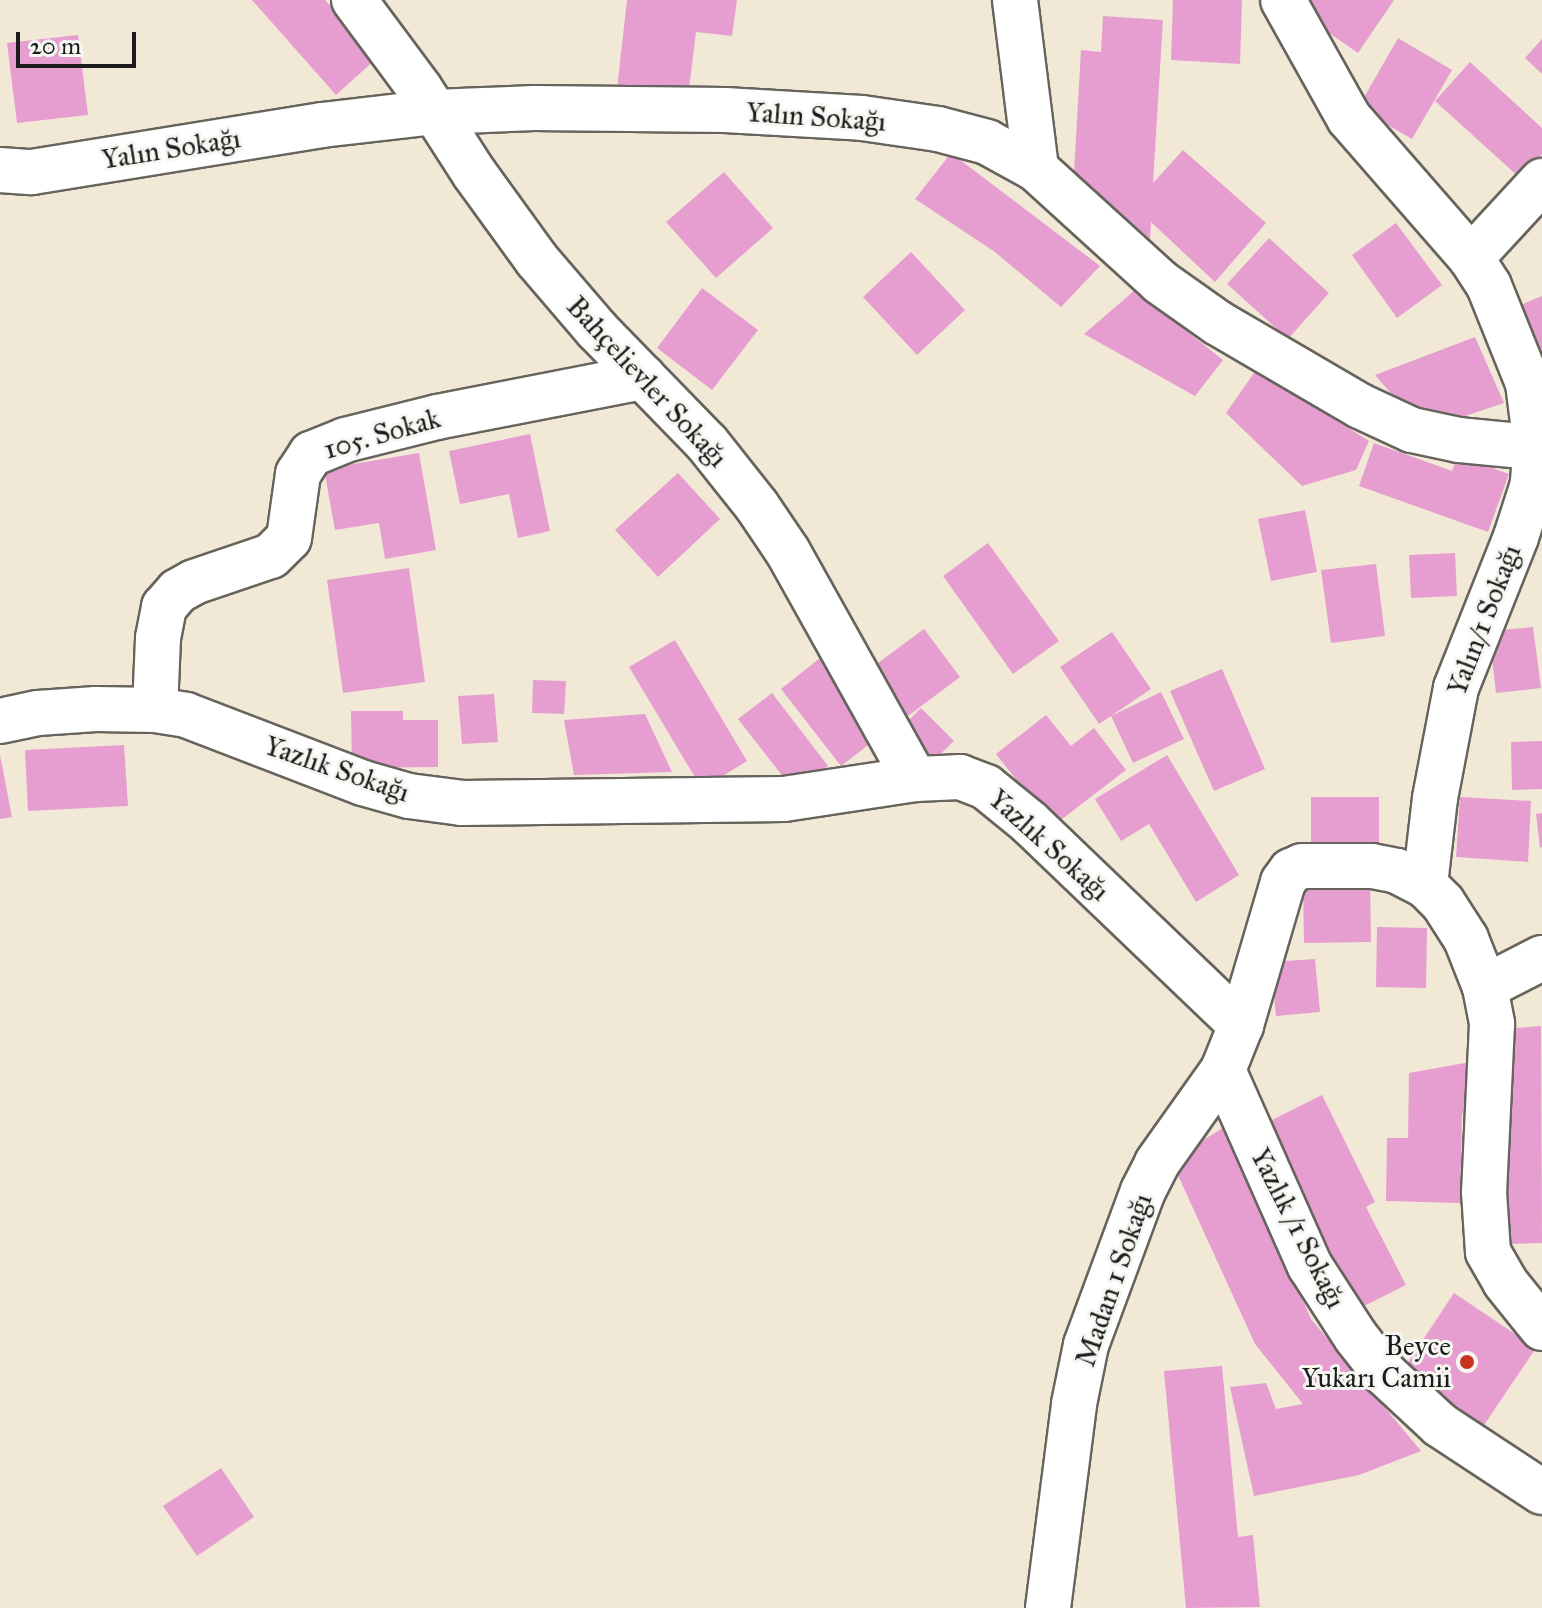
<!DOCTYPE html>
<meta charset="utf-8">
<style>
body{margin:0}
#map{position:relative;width:1542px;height:1608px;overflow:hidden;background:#f1e9d5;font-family:"IM FELL Great Primer",serif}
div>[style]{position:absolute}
.building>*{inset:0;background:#e69ed1}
.roads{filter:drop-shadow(2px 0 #67645d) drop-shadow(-2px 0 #67645d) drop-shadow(0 2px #67645d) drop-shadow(0 -2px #67645d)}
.street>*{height:44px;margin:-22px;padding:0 22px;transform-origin:22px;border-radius:22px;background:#fff}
.dots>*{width:22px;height:22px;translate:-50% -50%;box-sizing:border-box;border:4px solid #f6f6f2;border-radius:50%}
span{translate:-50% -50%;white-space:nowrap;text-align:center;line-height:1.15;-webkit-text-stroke:6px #f6f6f2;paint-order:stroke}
.street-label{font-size:28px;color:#1c1c1c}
.poi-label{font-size:28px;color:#1c1c1c}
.right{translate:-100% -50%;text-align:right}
.scale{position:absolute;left:16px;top:32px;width:120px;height:36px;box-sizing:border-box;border:4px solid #1c1c1c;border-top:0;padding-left:10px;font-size:24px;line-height:28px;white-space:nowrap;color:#1c1c1c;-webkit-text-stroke:6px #f6f6f2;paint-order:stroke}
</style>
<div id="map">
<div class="building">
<div style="clip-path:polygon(252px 0,325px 0,377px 58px,336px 95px)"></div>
<div style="clip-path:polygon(627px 0,737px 0,732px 36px,696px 32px,688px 97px,617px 89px)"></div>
<div style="clip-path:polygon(1173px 0,1242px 0,1240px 64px,1171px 60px)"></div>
<div style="clip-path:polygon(1309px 0,1394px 0,1358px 53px,1322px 28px)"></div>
<div style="clip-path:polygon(1103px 16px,1163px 20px,1153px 183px,1183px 150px,1266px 223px,1215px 282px,1151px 222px,1150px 239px,1074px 172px,1081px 50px,1101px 52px)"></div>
<div style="clip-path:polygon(78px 35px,88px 115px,17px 123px,7px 43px)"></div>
<div style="clip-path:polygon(1398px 38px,1452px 70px,1412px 139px,1358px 108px)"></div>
<div style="clip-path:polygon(1542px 39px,1542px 74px,1525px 58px)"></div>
<div style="clip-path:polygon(1470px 62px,1542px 128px,1542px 154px,1520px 178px,1435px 101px)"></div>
<div style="clip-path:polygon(951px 153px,1100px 266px,1061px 307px,995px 252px,915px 199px)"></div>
<div style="clip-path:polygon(724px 172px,773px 228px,716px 278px,666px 222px)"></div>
<div style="clip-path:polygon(1396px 223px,1442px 285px,1397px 318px,1352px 255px)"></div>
<div style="clip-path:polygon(1269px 238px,1329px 293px,1288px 339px,1227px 284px)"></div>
<div style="clip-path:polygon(911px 252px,965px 310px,917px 355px,863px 297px)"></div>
<div style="clip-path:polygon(702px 288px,758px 330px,712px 390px,657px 348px)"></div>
<div style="clip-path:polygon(1135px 290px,1223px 360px,1195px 396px,1084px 334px)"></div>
<div style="clip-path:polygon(1542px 296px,1542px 370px,1516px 307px)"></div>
<div style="clip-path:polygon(1475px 337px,1504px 403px,1444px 423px,1400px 404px,1375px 375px)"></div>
<div style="clip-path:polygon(1256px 370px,1369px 441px,1356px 470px,1302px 486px,1226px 413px)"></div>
<div style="clip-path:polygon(530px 434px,550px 531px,518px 538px,509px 494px,460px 504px,449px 451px)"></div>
<div style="clip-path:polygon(1374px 443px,1452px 471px,1458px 456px,1509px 474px,1488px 532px,1359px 486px)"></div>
<div style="clip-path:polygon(419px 453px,436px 550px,385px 559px,379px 523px,335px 530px,324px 469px)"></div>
<div style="clip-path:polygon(678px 473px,720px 519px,658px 577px,615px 530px)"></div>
<div style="clip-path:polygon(1305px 510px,1317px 572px,1271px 581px,1258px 519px)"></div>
<div style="clip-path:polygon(988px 543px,1059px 641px,1013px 674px,943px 576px)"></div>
<div style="clip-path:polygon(1455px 553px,1457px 596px,1411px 598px,1409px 555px)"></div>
<div style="clip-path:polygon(1376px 564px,1385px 636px,1331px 643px,1321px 570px)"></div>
<div style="clip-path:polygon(409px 568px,425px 682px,343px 693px,327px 580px)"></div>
<div style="clip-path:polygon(1533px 627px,1541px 688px,1496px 693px,1489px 631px)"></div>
<div style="clip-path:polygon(924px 629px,960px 677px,900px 722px,863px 674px)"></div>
<div style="clip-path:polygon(1112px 632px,1151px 689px,1111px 716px,1161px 692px,1184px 739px,1133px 763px,1111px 716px,1099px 724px,1060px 667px)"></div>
<div style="clip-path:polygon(675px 640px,747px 761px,702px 789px,629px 667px)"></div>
<div style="clip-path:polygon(820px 658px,880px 736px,841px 766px,781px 689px)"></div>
<div style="clip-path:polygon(1222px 669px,1265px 769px,1214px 791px,1170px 691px)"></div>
<div style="clip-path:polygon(533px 680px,566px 681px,564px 714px,532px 713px)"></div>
<div style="clip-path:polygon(772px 693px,828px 766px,795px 792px,738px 719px)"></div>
<div style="clip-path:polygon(494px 694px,498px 742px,462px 744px,458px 696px)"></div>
<div style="clip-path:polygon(921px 708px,954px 741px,931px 763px,899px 730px)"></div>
<div style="clip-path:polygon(351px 711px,403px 711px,403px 720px,438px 720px,438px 767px,352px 768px)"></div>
<div style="clip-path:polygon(645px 714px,672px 772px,574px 775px,564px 720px)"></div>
<div style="clip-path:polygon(1046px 715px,1071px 746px,1094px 728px,1126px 770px,1053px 826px,996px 754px)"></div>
<div style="clip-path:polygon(1542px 741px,1542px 789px,1512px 790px,1511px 742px)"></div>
<div style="clip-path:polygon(124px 745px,128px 806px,28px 811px,25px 750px)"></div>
<div style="clip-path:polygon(0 755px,12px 817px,0 819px)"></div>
<div style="clip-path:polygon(1167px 755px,1239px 875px,1196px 902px,1149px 824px,1121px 841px,1095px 799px)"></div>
<div style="clip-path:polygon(1311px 797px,1379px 797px,1379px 857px,1311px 856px)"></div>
<div style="clip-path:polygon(1460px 797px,1531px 801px,1528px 862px,1456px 857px)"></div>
<div style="clip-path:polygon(1542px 813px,1542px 847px,1540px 848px,1536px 814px)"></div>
<div style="clip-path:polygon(1370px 880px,1371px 942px,1304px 943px,1303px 881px)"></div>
<div style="clip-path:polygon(1377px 927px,1427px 928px,1426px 988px,1376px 987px)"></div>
<div style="clip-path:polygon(1315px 959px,1320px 1012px,1276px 1016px,1271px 962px)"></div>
<div style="clip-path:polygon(1541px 1026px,1542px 1243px,1506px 1244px,1502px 1029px)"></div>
<div style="clip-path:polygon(1476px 1061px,1475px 1113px,1462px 1113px,1460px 1203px,1386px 1201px,1387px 1138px,1408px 1138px,1409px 1073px)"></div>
<div style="clip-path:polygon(1322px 1095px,1375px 1202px,1366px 1207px,1406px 1285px,1354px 1311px,1262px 1125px)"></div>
<div style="clip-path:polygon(1226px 1126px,1311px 1319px,1421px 1451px,1359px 1475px,1254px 1496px,1230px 1387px,1266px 1383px,1276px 1409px,1303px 1404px,1255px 1344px,1171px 1160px)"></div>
<div style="clip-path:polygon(1454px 1293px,1536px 1348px,1480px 1431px,1399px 1376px)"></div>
<div style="clip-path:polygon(1222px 1366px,1238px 1537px,1253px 1535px,1260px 1607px,1186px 1608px,1164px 1371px)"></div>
<div style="clip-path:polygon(221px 1468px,254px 1517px,197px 1556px,163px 1506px)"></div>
</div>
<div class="roads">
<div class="street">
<div style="left:354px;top:0;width:111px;rotate:53.4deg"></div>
<div style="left:420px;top:89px;width:100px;rotate:57.3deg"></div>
<div style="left:474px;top:173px;width:107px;rotate:54.1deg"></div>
<div style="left:537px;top:260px;width:92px;rotate:49.4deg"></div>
<div style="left:597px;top:330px;width:158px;rotate:45.8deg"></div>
<div style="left:707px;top:443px;width:80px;rotate:51.6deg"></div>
<div style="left:757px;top:506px;width:55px;rotate:56deg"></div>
<div style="left:788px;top:552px;width:260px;rotate:60.8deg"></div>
<div style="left:1015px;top:0;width:170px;rotate:82.9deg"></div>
<div style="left:1283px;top:0;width:135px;rotate:60.8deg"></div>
<div style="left:1349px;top:118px;width:186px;rotate:48.9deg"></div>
<div style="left:1471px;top:258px;width:33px;rotate:57deg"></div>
<div style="left:1489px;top:286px;width:105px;rotate:68.1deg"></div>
<div style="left:1528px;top:383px;width:64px;rotate:82.8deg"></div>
<div style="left:1536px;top:446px;width:38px;rotate:95deg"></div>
<div style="left:1533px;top:484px;width:56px;rotate:107.8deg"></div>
<div style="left:1516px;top:537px;width:162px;rotate:111.7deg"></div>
<div style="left:1456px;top:688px;width:112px;rotate:100.8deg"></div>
<div style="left:1435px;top:798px;width:88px;rotate:96.6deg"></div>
<div style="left:0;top:170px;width:32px;rotate:4deg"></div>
<div style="left:32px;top:172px;width:294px;rotate:-9.2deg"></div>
<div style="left:322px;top:125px;width:114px;rotate:-6.6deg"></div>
<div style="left:435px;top:112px;width:99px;rotate:-2.3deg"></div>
<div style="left:534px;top:108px;width:191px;rotate:0.6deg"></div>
<div style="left:725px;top:110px;width:137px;rotate:3.3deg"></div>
<div style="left:862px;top:118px;width:77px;rotate:8.2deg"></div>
<div style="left:938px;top:129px;width:51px;rotate:14.9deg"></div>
<div style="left:987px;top:142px;width:56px;rotate:28.9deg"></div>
<div style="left:1036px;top:169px;width:168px;rotate:42.3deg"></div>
<div style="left:1160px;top:282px;width:71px;rotate:35.3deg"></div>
<div style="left:1218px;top:323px;width:164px;rotate:30.3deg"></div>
<div style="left:1360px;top:406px;width:57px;rotate:24.8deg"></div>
<div style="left:1412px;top:430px;width:48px;rotate:12deg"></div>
<div style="left:1459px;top:440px;width:83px;rotate:5.5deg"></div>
<div style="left:1471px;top:258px;width:105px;rotate:-47.3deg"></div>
<div style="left:155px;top:710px;width:72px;rotate:-87.6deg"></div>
<div style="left:158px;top:638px;width:32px;rotate:-79deg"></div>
<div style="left:164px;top:607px;width:21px;rotate:-49deg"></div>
<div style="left:178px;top:591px;width:18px;rotate:-29deg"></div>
<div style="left:194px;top:582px;width:81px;rotate:-18.7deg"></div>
<div style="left:271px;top:556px;width:25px;rotate:-45deg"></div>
<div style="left:289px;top:538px;width:65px;rotate:-82deg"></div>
<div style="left:298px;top:474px;width:24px;rotate:-57deg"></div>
<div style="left:311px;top:454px;width:37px;rotate:-22deg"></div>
<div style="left:345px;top:440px;width:95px;rotate:-14deg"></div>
<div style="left:437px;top:417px;width:210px;rotate:-11deg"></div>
<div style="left:0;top:721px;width:39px;rotate:-12deg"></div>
<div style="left:38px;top:713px;width:58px;rotate:-3.9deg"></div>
<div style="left:96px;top:709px;width:59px;rotate:1deg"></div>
<div style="left:155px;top:710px;width:31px;rotate:9deg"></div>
<div style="left:186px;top:715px;width:190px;rotate:21deg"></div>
<div style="left:363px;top:783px;width:48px;rotate:15.8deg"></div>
<div style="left:409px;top:796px;width:53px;rotate:7.5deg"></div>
<div style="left:462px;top:803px;width:322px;rotate:-0.7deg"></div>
<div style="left:784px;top:799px;width:133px;rotate:-8.7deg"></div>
<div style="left:915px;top:779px;width:45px;rotate:-2.5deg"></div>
<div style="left:960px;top:777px;width:28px;rotate:21deg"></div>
<div style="left:986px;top:787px;width:55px;rotate:39.1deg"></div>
<div style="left:1029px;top:822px;width:294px;rotate:43.8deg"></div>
<div style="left:1241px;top:1025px;width:149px;rotate:-73.6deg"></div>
<div style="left:1283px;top:882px;width:14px;rotate:-54deg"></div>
<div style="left:1291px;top:871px;width:12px;rotate:-24deg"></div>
<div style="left:1302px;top:866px;width:70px"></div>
<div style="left:1372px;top:866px;width:25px;rotate:11deg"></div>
<div style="left:1397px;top:871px;width:31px;rotate:27deg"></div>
<div style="left:1425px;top:885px;width:25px;rotate:45deg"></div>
<div style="left:1443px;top:903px;width:43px;rotate:57.4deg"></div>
<div style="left:1466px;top:939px;width:52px;rotate:68.4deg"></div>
<div style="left:1485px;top:987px;width:38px;rotate:79deg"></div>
<div style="left:1492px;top:1024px;width:168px;rotate:92.7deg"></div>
<div style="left:1484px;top:1192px;width:60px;rotate:86.2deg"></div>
<div style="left:1488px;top:1252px;width:34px;rotate:60deg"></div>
<div style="left:1505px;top:1282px;width:59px;rotate:51.2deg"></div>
<div style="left:1485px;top:987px;width:64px;rotate:-27deg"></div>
<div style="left:1223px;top:1070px;width:214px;rotate:66.1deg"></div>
<div style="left:1310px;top:1266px;width:85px;rotate:57.1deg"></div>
<div style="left:1356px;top:1337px;width:46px;rotate:52.1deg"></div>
<div style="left:1384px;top:1373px;width:76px;rotate:42.9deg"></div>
<div style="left:1440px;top:1425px;width:122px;rotate:33.3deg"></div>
<div style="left:1048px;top:1608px;width:206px;rotate:-82.7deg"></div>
<div style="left:1074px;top:1404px;width:60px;rotate:-78.5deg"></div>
<div style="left:1086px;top:1345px;width:164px;rotate:-69.7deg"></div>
<div style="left:1143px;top:1191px;width:31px;rotate:-63deg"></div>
<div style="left:1157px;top:1163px;width:114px;rotate:-54.6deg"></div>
<div style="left:1223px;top:1070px;width:48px;rotate:-68.2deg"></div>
</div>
</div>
<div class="dots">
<div style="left:1467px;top:1362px;background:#c8321e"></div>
</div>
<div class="street-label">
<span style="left:816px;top:117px;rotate:4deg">Yalın Sokağı</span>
<span style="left:171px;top:149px;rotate:-9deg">Yalın Sokağı</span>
<span style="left:647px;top:382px;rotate:47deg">Bahçelievler Sokağı</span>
<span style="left:382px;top:434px;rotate:-16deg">105. Sokak</span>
<span style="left:1484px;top:620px;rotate:-69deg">Yalın/1 Sokağı</span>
<span style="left:337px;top:769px;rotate:19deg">Yazlık Sokağı</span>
<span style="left:1049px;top:845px;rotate:42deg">Yazlık Sokağı</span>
<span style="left:1298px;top:1228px;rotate:63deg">Yazlık /1 Sokağı</span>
<span style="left:1114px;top:1280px;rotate:-71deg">Madan 1 Sokağı</span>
</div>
<div class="poi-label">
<span class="right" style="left:1451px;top:1362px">Beyce<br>Yukarı Camii</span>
</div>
<div class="scale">20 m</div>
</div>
